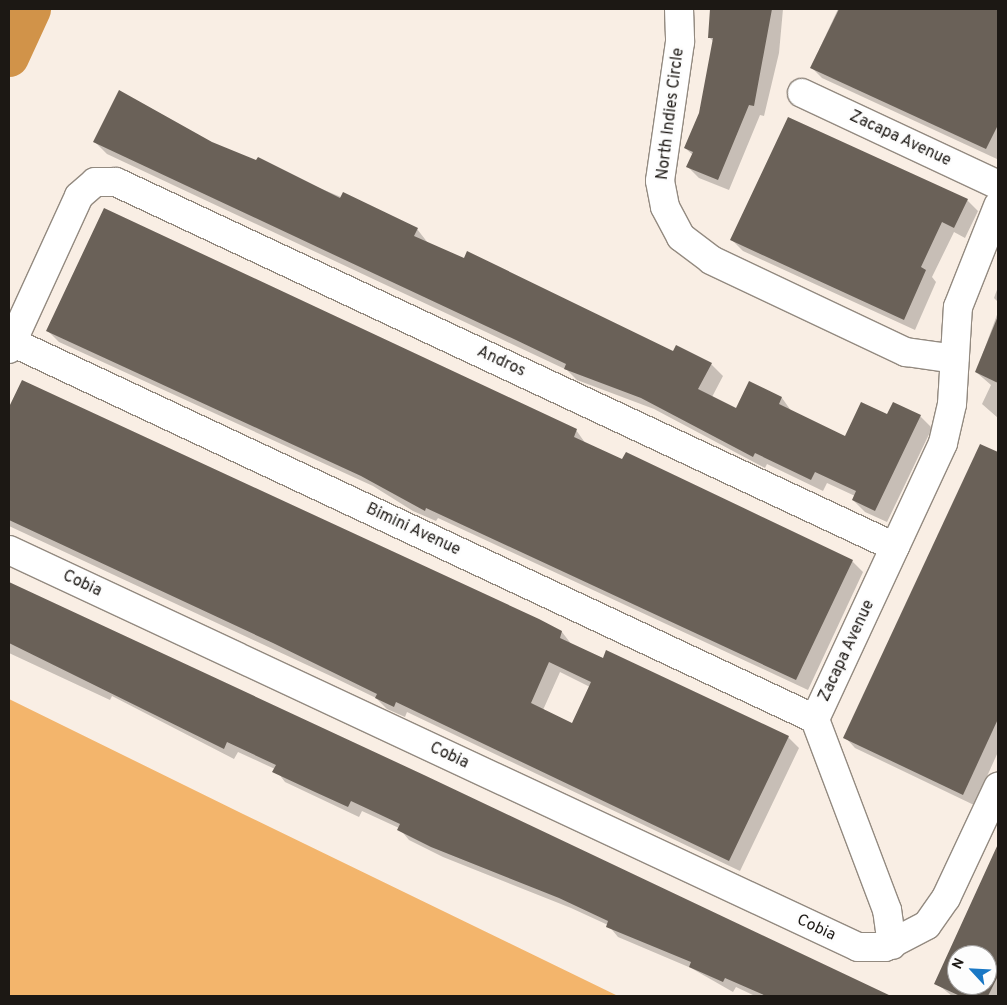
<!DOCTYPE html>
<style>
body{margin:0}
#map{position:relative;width:1007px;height:1005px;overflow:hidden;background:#f9eee4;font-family:Overpass,sans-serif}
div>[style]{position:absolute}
.green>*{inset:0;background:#f3b56c}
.shadow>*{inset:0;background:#0003}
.river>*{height:39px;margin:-19.5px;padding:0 19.5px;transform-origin:19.5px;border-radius:19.5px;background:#d19349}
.building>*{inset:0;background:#6a6158}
.roads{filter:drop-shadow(1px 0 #938a80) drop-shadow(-1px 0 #938a80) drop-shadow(0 1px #938a80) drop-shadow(0 -1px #938a80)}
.minor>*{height:28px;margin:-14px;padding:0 14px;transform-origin:14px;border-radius:14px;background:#fff}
span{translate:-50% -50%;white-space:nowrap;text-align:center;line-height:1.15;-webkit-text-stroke:5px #fdfdfd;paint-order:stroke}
.street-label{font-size:16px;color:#1c1814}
.frame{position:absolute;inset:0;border:10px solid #1c1814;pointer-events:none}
.north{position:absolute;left:947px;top:945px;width:50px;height:50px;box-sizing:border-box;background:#fdfdfd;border:1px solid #a3a1a0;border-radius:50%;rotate:295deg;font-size:14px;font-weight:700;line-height:20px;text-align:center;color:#1c1814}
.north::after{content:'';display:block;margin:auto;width:18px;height:22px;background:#1a78c5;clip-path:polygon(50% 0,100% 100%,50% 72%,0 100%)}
</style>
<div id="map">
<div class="green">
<div style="clip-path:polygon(9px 699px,243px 814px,618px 996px,9px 996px)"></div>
</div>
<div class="shadow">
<div style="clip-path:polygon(711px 9px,783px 9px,779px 53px,764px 116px,760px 115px,729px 190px,699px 178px,688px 167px,693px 155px,685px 148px,700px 113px,714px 42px,709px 37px)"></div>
<div style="clip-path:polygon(838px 9px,998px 9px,997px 159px,822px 78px,811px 67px)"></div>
<div style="clip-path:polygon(95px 142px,212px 143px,417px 229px,428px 243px,673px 353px,711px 364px,723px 376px,712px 397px,736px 410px,782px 398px,792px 412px,846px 437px,888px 416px,920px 416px,932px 428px,887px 522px,865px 512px,853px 500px,855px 496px,827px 483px,823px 491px,767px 464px,765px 468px,654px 409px,577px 380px,567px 370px,107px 154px)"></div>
<div style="clip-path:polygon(967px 200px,978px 211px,965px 238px,954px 232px,932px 277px,936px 282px,915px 330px,743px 251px,732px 240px)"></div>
<div style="clip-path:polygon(998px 287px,998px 302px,994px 298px)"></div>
<div style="clip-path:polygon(998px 312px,998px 418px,982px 404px,991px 385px,976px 372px)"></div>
<div style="clip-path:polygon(48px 331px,576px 430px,586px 444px,623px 460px,626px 454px,852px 561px,863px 572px,808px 690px,438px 518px,436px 521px,413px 511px,373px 486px,59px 342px)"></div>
<div style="clip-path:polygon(evenodd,23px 382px,538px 620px,562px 632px,572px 645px,788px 737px,799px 748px,740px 871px,407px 712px,405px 717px,387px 709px,376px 698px,335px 678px,9px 526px,9px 411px,23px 382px,560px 672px,590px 687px,572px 725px,543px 710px,560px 672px)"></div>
<div style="clip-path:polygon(981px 446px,998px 454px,998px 752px,974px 805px,855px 748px,845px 737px)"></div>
<div style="clip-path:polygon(9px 583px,871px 988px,879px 996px,755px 996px,736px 987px,733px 992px,691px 968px,618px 937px,608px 925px,571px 908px,443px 857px,409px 840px,399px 828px,362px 811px,359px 817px,285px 782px,275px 769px,238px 752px,234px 759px,112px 696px,110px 700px,9px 653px)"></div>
<div style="clip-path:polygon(evenodd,998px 853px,998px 996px,952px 996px,936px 983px,998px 853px,957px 955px,987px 955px,987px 985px,957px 985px,957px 955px)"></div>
</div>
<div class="river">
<div style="left:9px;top:57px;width:53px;rotate:-65.4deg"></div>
</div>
<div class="building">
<div style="clip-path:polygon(710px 9px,772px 9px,754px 106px,749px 105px,718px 180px,686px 167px,693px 152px,684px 148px,699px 113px,713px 38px,708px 38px)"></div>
<div style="clip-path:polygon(839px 9px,998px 9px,998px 125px,986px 149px,810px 68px)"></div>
<div style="clip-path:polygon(119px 90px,212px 142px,256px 160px,258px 157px,340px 198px,343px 192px,418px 228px,414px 236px,464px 258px,467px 251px,673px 351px,676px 345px,712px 363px,698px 389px,736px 408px,749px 381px,782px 397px,779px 404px,845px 436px,861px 402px,887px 414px,893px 402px,921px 415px,875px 511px,852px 500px,856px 491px,815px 472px,811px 480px,755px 453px,753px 457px,641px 398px,564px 369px,566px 364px,516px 340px,93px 142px)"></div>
<div style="clip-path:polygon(788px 117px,968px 199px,954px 228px,942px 222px,921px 267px,926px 270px,904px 320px,730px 240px)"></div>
<div style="clip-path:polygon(104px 208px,577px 429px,574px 437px,622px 459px,626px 452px,853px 560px,796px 680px,426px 508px,425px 511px,361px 476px,46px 331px)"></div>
<div style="clip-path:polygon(998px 316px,998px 383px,975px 372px)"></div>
<div style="clip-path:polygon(evenodd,22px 380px,539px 619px,562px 631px,560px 638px,603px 658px,606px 650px,789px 736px,729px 861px,396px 702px,394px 707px,375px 698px,377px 694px,273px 643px,9px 520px,9px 407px,22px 380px,549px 662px,591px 682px,572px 723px,531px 703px,549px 662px)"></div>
<div style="clip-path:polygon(980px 444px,998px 452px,998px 719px,963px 795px,843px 738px)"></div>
<div style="clip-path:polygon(9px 582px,424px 775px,891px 996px,766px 996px,725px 978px,723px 982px,689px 967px,691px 962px,606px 927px,608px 921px,559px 898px,431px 847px,397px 830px,400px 824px,351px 801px,348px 807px,315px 792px,272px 772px,276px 765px,227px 742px,224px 749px,9px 643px)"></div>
<div style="clip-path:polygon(evenodd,998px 844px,998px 976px,988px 996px,960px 996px,934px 984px,998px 844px,957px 955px,987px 955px,987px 985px,957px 985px,957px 955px)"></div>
</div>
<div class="roads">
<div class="minor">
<div style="left:679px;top:9px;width:33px;rotate:88deg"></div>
<div style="left:680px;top:42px;width:140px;rotate:98.2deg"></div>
<div style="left:660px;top:181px;width:26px;rotate:79deg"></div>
<div style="left:665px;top:207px;width:34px;rotate:62deg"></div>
<div style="left:681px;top:237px;width:38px;rotate:37deg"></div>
<div style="left:711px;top:260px;width:216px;rotate:25.3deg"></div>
<div style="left:906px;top:352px;width:49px;rotate:8.1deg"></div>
<div style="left:802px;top:93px;width:217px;rotate:25.1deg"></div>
<div style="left:12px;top:342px;width:887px;rotate:25.15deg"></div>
<div style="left:9px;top:349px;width:168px;rotate:-65.4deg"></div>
<div style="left:79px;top:196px;width:21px;rotate:-41deg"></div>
<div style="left:95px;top:182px;width:21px"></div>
<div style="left:116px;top:182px;width:860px;rotate:25.11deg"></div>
<div style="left:9px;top:550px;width:937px;rotate:25.06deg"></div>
<div style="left:858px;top:947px;width:27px"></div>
<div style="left:885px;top:947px;width:47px;rotate:-27.6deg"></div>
<div style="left:927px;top:925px;width:33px;rotate:-55deg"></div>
<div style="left:946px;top:898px;width:123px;rotate:-64.9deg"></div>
<div style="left:892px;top:945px;width:35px;rotate:-98deg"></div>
<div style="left:887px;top:910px;width:204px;rotate:-110.7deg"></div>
<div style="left:815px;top:719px;width:304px;rotate:-65.1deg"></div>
<div style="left:943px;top:443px;width:40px;rotate:-77deg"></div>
<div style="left:952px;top:404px;width:97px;rotate:-86.5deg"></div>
<div style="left:958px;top:307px;width:109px;rotate:-68.4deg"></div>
</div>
</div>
<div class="street-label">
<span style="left:671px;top:114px;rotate:-83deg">North Indies Circle</span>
<span style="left:900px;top:139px;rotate:25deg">Zacapa Avenue</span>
<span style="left:501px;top:362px;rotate:25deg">Andros</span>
<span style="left:413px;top:530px;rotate:25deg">Bimini Avenue</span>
<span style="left:82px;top:584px;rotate:25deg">Cobia</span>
<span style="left:847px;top:651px;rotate:-65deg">Zacapa Avenue</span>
<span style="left:449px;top:756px;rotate:25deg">Cobia</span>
<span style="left:816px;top:928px;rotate:25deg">Cobia</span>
</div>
<div class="frame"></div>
<div class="north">N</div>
</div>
